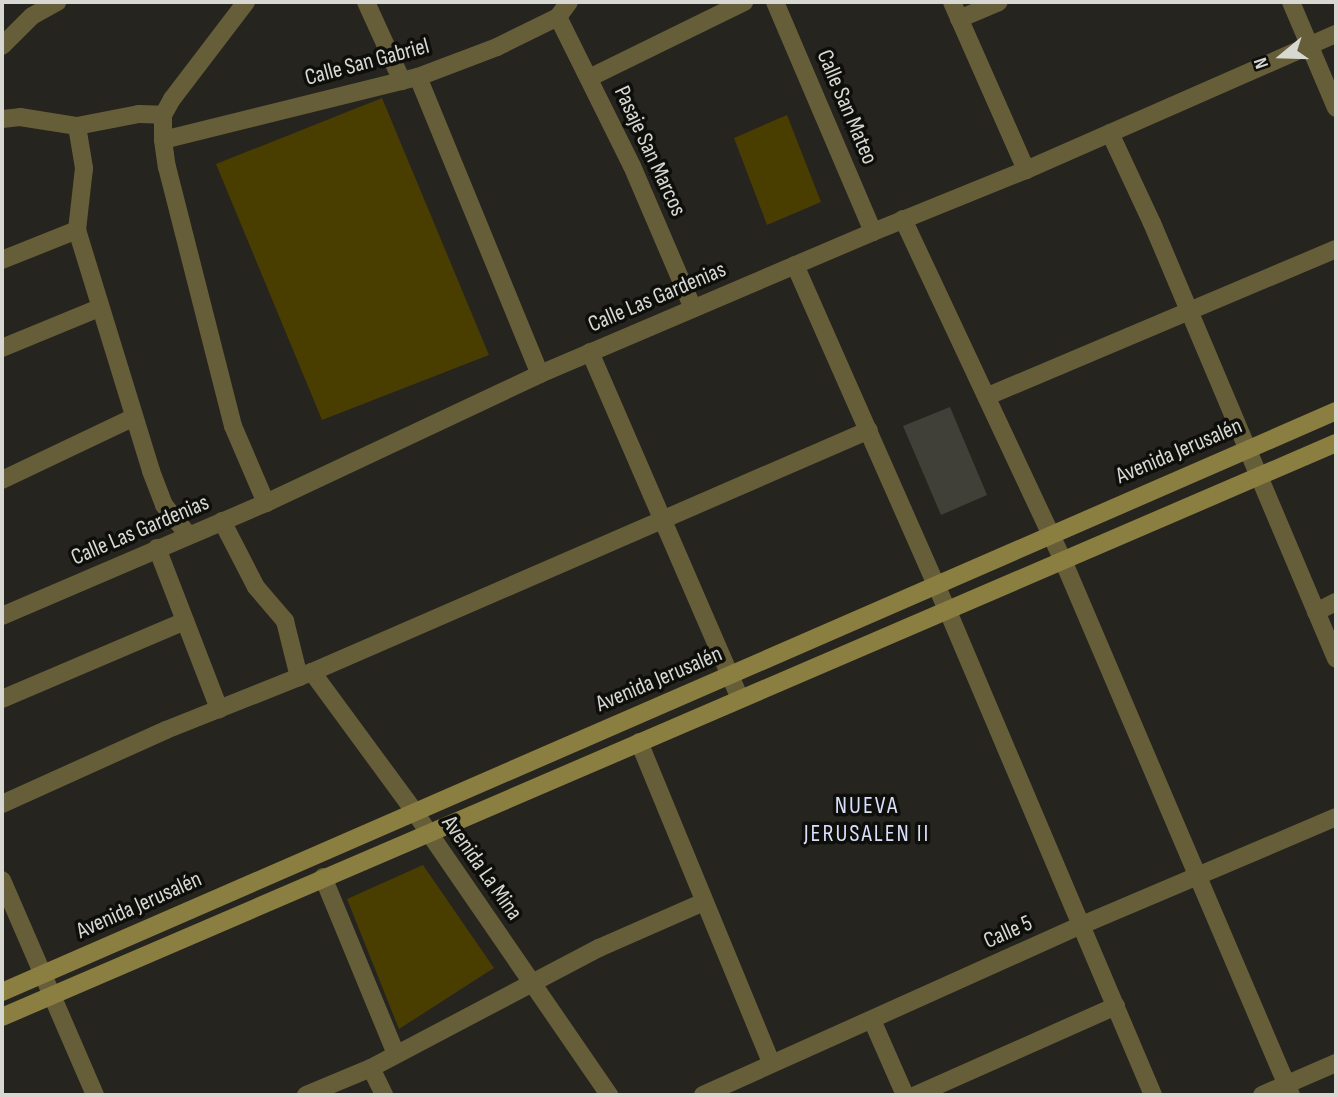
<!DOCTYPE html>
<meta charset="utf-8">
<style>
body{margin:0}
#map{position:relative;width:1338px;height:1097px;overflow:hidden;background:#26241e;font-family:"Sofia Sans Condensed",sans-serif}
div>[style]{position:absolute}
.green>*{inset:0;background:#493d00}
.building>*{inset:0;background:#403f38}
.street>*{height:18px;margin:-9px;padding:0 9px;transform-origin:9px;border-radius:9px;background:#665e39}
.secondary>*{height:18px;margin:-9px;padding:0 9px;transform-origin:9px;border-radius:9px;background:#8b7e41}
span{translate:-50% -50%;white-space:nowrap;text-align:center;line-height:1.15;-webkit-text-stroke:7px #0e0e0b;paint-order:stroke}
.street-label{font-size:23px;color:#d8d8d3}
.neighbourhood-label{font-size:24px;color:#dadffc;letter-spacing:2px}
.frame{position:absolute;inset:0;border:4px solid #d8d8d3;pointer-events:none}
.north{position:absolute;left:1247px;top:21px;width:70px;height:70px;-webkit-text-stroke:5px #0e0e0b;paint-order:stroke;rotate:251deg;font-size:19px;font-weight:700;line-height:28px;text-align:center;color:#d8d8d3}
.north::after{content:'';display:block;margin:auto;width:24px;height:32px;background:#d8d8d3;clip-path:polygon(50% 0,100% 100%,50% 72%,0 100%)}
</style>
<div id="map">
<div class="green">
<div style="clip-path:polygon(382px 98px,489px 355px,322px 420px,216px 164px)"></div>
<div style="clip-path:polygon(787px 115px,821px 202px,767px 225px,734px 138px)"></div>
<div style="clip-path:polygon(423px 865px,494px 968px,399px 1029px,347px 899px)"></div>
</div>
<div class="building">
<div style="clip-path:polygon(950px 407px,987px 495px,941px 515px,903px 426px)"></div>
</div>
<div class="street">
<div style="left:246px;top:2px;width:122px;rotate:127.3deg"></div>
<div style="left:172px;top:99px;width:18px;rotate:119deg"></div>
<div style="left:163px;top:115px;width:25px;rotate:90deg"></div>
<div style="left:163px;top:140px;width:27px;rotate:82deg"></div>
<div style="left:167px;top:167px;width:267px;rotate:75.7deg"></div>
<div style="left:233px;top:426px;width:84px;rotate:66.8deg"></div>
<div style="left:366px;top:2px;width:87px;rotate:65.5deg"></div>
<div style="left:775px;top:2px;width:250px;rotate:66.9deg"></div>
<div style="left:952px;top:2px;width:184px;rotate:66.2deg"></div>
<div style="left:1291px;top:2px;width:115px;rotate:67deg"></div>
<div style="left:558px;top:17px;width:166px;rotate:63.6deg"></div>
<div style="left:632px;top:166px;width:155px;rotate:66.8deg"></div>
<div style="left:959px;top:19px;width:43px;rotate:-23deg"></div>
<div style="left:2px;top:46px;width:42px;rotate:-45deg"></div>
<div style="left:32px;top:16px;width:29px;rotate:-29deg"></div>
<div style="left:418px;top:77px;width:321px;rotate:67.7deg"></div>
<div style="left:589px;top:78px;width:173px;rotate:-26.1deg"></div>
<div style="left:2px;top:119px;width:18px;rotate:-6deg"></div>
<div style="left:20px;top:117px;width:58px;rotate:9deg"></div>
<div style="left:77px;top:126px;width:63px;rotate:-11deg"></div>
<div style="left:139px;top:114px;width:24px;rotate:2deg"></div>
<div style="left:77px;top:126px;width:43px;rotate:80.5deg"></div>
<div style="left:84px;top:168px;width:62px;rotate:96.4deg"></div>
<div style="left:77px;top:230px;width:252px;rotate:72.9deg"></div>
<div style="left:151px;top:471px;width:36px;rotate:69deg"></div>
<div style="left:164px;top:505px;width:38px;rotate:51deg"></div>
<div style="left:1110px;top:133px;width:99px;rotate:65deg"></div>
<div style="left:1152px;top:223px;width:473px;rotate:67.1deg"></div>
<div style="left:163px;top:140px;width:263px;rotate:-13.9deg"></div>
<div style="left:418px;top:77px;width:85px;rotate:-20.8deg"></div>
<div style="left:497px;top:47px;width:68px;rotate:-26.2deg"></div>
<div style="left:558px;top:17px;width:19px;rotate:-54deg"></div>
<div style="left:903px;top:219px;width:374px;rotate:64.9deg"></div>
<div style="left:1062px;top:558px;width:584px;rotate:66.9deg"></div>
<div style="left:2px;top:260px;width:81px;rotate:-21.8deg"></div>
<div style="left:795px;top:265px;width:376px;rotate:66.2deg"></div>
<div style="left:947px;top:609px;width:528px;rotate:67.03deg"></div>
<div style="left:2px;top:348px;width:105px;rotate:-22.4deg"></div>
<div style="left:590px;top:352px;width:378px;rotate:66.6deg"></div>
<div style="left:988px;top:396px;width:378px;rotate:-22.9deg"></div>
<div style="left:2px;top:480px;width:144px;rotate:-25.5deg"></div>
<div style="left:222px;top:521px;width:74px;rotate:62.7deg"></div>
<div style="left:256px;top:587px;width:45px;rotate:49.5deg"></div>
<div style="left:285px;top:621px;width:58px;rotate:76deg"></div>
<div style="left:157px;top:548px;width:173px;rotate:68.9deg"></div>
<div style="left:1316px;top:612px;width:22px;rotate:-27deg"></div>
<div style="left:2px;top:616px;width:287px;rotate:-23.2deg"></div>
<div style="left:266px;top:503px;width:303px;rotate:-25.2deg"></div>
<div style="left:540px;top:374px;width:362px;rotate:-23.1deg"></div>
<div style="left:873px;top:232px;width:165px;rotate:-22.1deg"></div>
<div style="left:1026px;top:170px;width:339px;rotate:-23.7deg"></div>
<div style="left:312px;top:672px;width:172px;rotate:53.7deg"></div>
<div style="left:414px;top:811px;width:345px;rotate:55.5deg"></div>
<div style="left:2px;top:699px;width:199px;rotate:-23.1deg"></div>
<div style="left:639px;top:742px;width:347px;rotate:67.6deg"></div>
<div style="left:2px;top:804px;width:180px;rotate:-24.3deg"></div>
<div style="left:166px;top:730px;width:157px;rotate:-21.7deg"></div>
<div style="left:312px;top:672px;width:607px;rotate:-23.48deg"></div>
<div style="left:323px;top:877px;width:191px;rotate:67.6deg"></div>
<div style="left:2px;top:880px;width:234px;rotate:66.6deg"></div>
<div style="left:872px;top:1020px;width:82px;rotate:66.3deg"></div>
<div style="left:371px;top:1068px;width:30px;rotate:64deg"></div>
<div style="left:306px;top:1095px;width:70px;rotate:-22.6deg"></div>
<div style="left:371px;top:1068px;width:258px;rotate:-27.8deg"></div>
<div style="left:599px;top:948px;width:115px;rotate:-23.7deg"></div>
<div style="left:703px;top:1095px;width:415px;rotate:-24.2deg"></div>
<div style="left:1082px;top:925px;width:276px;rotate:-23deg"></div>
<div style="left:916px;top:1095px;width:219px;rotate:-24deg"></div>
<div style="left:1262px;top:1095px;width:81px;rotate:-23.4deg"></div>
</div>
<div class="secondary">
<div style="left:2px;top:992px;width:1455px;rotate:-23.53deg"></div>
<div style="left:2px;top:1017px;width:1452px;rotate:-23.28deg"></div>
</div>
<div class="street-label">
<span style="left:367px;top:62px;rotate:-15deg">Calle San Gabriel</span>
<span style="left:847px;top:107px;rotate:67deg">Calle San Mateo</span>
<span style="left:650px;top:151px;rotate:65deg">Pasaje San Marcos</span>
<span style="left:657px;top:297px;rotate:-23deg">Calle Las Gardenias</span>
<span style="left:1179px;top:451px;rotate:-23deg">Avenida Jerusalén</span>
<span style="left:140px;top:530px;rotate:-23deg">Calle Las Gardenias</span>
<span style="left:659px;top:679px;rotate:-23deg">Avenida Jerusalén</span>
<span style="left:482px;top:868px;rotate:55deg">Avenida La Mina</span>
<span style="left:139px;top:905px;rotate:-24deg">Avenida Jerusalén</span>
<span style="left:1008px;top:932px;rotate:-24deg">Calle 5</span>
</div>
<div class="neighbourhood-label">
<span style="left:867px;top:820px">NUEVA<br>JERUSALEN II</span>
</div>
<div class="frame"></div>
<div class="north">N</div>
</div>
